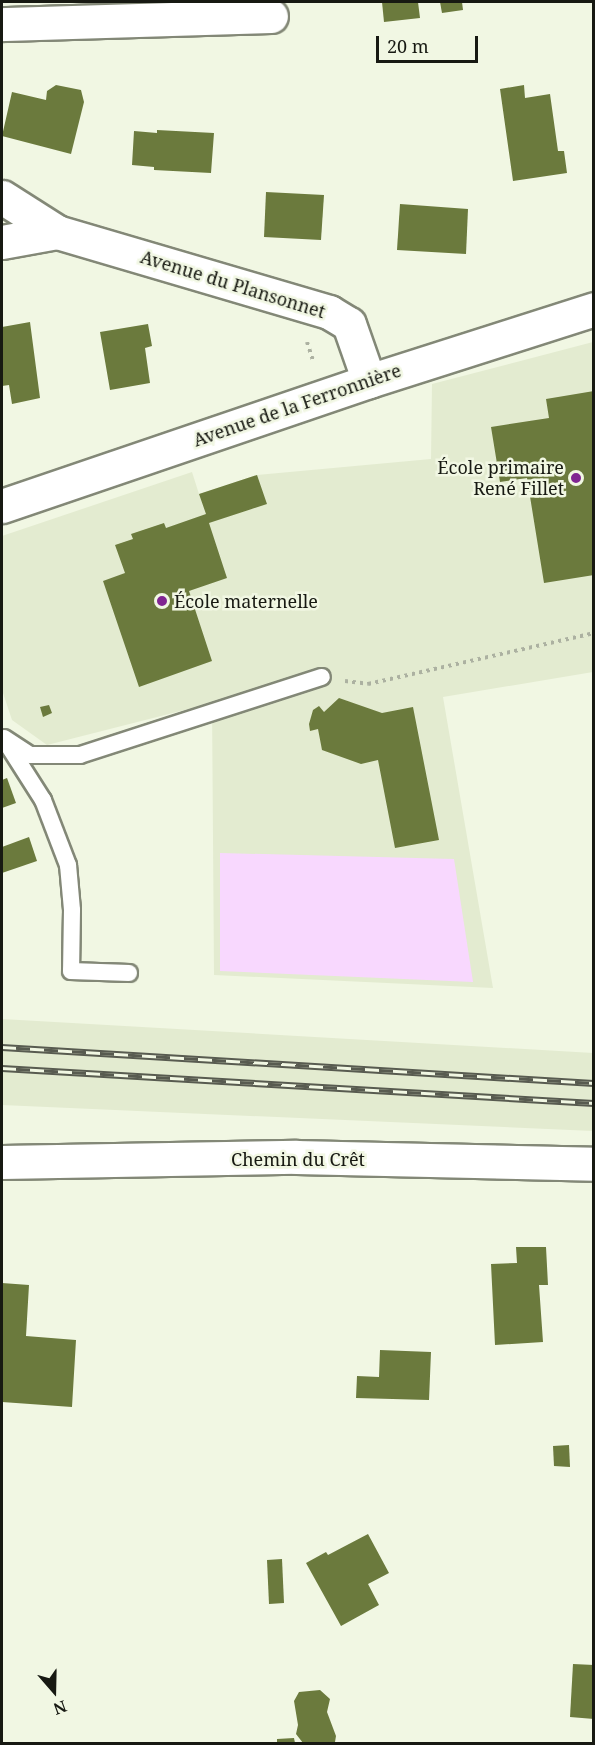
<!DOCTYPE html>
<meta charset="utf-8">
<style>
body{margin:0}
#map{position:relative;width:595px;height:1745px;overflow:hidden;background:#f1f7e3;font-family:"Noto Serif",serif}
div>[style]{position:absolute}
.built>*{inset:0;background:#e3ebd0}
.green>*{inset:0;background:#f8d8fe}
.building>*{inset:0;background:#6b7a3d}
.path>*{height:4px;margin-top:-2px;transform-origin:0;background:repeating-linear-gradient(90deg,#acb1a1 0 3px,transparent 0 7.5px)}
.roads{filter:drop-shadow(2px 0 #838877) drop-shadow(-2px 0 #838877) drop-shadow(0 2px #838877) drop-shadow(0 -2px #838877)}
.lane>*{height:16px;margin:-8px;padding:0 8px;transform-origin:8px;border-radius:8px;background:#fff}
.street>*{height:33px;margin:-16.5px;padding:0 16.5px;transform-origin:16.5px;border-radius:16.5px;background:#fff}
.rail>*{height:7px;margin-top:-3.5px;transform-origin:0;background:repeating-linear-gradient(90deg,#f1f7e3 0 14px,#585b50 0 28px);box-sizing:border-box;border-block:2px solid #585b50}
.dots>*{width:16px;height:16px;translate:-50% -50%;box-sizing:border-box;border:3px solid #f1f7e3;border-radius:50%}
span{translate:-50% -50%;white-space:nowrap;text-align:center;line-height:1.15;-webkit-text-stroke:5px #f1f7e3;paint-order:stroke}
.street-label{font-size:18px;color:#171912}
.poi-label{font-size:18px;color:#171912}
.right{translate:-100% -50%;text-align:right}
.left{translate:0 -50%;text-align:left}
.frame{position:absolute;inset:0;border:3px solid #171912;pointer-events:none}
.north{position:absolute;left:24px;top:1661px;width:60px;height:60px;-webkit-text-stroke:4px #f1f7e3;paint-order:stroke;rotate:160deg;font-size:16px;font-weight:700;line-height:24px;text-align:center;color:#171912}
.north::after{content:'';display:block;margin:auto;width:21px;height:27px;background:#171912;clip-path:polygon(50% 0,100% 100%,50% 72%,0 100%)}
.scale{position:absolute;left:376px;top:36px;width:102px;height:27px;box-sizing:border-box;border:3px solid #171912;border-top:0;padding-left:8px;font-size:18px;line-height:21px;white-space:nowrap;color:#171912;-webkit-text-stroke:4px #f1f7e3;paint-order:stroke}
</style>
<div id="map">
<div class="built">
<div style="clip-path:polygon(593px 342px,593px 672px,443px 697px,493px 988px,214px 975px,212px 703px,47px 745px,12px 720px,2px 690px,2px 536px,192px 472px,199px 494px,257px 475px,431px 459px,432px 384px)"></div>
<div style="clip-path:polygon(2px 1019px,593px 1053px,593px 1131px,2px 1105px)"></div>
</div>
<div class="green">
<div style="clip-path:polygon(220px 853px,454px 859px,473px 982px,220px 971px)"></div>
</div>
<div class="building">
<div style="clip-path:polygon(382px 2px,418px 2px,420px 18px,384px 22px)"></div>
<div style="clip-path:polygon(440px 2px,462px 2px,463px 10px,442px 13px)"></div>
<div style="clip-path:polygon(56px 85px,81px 90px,84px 102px,71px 154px,2px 136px,12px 92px,46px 100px,47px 91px)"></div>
<div style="clip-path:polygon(524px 85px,525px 98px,550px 94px,558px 151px,564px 151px,567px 173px,513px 181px,500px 89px)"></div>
<div style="clip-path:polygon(157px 130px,214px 133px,211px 173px,154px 170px,154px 167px,132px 165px,134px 131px,157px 133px)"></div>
<div style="clip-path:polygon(266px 192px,324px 195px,321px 240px,264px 237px)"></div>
<div style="clip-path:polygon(400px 204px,468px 209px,466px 254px,397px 250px)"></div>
<div style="clip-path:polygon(30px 322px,40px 398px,12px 404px,9px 385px,2px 386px,2px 327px)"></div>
<div style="clip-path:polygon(148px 324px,152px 346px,145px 348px,150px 383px,110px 390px,100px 332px)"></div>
<div style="clip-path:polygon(594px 391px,594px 575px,544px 583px,527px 478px,500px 482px,491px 427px,549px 418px,546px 399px)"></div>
<div style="clip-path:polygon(257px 475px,267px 504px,209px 523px,227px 578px,189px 591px,212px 661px,139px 687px,103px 581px,125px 573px,115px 545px,133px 539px,131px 534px,164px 523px,166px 528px,206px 514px,199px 494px)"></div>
<div style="clip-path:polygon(339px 698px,382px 713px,413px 707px,439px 840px,395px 848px,378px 760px,361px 764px,322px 750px,318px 729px,310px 731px,309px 724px,313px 710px,319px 706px,324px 712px)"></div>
<div style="clip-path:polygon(49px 705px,52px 713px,43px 717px,40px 707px)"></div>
<div style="clip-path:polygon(7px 778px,16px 803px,2px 808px,2px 780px)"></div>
<div style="clip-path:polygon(29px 837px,37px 861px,2px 873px,2px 847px)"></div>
<div style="clip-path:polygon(516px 1247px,546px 1247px,548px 1285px,539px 1285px,543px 1342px,495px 1345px,491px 1264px,517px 1263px)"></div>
<div style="clip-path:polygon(2px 1283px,29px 1285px,26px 1336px,76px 1340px,72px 1407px,2px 1402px)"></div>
<div style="clip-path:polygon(380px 1350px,431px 1352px,429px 1400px,356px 1398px,357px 1376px,379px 1377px)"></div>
<div style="clip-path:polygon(569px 1445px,570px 1467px,554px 1466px,553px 1446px)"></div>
<div style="clip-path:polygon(368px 1534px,389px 1573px,368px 1584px,379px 1605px,341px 1626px,306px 1563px,326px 1552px,328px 1555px)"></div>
<div style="clip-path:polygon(282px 1559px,284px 1603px,269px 1604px,267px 1560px)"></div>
<div style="clip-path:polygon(573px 1664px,594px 1665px,594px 1719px,570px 1717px)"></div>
<div style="clip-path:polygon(320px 1690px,330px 1699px,327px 1712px,336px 1736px,335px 1742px,303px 1743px,296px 1734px,298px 1725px,294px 1701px,299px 1692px)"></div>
<div style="clip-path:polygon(294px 1738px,295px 1743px,277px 1743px,277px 1739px)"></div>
</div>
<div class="path">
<div style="left:307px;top:342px;width:22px;rotate:72deg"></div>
<div style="left:345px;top:681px;width:23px;rotate:7deg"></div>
<div style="left:368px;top:684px;width:232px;rotate:-12.7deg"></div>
</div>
<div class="roads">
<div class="lane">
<div style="left:4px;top:738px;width:31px;rotate:33deg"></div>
<div style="left:30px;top:755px;width:50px"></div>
<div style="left:80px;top:755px;width:254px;rotate:-17.9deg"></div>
<div style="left:6px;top:742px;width:69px;rotate:57.5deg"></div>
<div style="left:43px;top:800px;width:70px;rotate:69deg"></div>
<div style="left:68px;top:865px;width:45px;rotate:84.9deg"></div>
<div style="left:72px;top:910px;width:61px;rotate:90.9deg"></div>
<div style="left:71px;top:971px;width:58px;rotate:2deg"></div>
</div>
<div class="street">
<div style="left:2px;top:24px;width:269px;rotate:-1.7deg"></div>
<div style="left:2px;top:197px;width:65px;rotate:32.5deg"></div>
<div style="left:57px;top:232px;width:284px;rotate:16.4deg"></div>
<div style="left:329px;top:312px;width:23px;rotate:31deg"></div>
<div style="left:349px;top:324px;width:60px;rotate:70.7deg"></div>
<div style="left:2px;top:242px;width:56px;rotate:-10.3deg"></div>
<div style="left:2px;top:506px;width:388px;rotate:-18.8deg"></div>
<div style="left:369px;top:381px;width:236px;rotate:-17.7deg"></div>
<div style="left:2px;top:1162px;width:294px;rotate:-1deg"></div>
<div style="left:296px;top:1157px;width:298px;rotate:1.3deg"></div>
</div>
</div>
<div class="rail">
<div style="left:2px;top:1047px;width:593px;rotate:3.48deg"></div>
<div style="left:2px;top:1068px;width:593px;rotate:3.38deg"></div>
</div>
<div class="dots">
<div style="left:576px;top:478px;background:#802591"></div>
<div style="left:162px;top:601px;background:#802591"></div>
</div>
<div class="street-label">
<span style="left:233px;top:284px;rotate:17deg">Avenue du Plansonnet</span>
<span style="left:297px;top:405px;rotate:-19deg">Avenue de la Ferronnière</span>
<span style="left:298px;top:1159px">Chemin du Crêt</span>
</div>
<div class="poi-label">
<span class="right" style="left:564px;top:478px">École primaire<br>René Fillet</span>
<span class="left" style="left:174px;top:601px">École maternelle</span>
</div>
<div class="frame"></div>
<div class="north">N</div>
<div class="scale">20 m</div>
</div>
